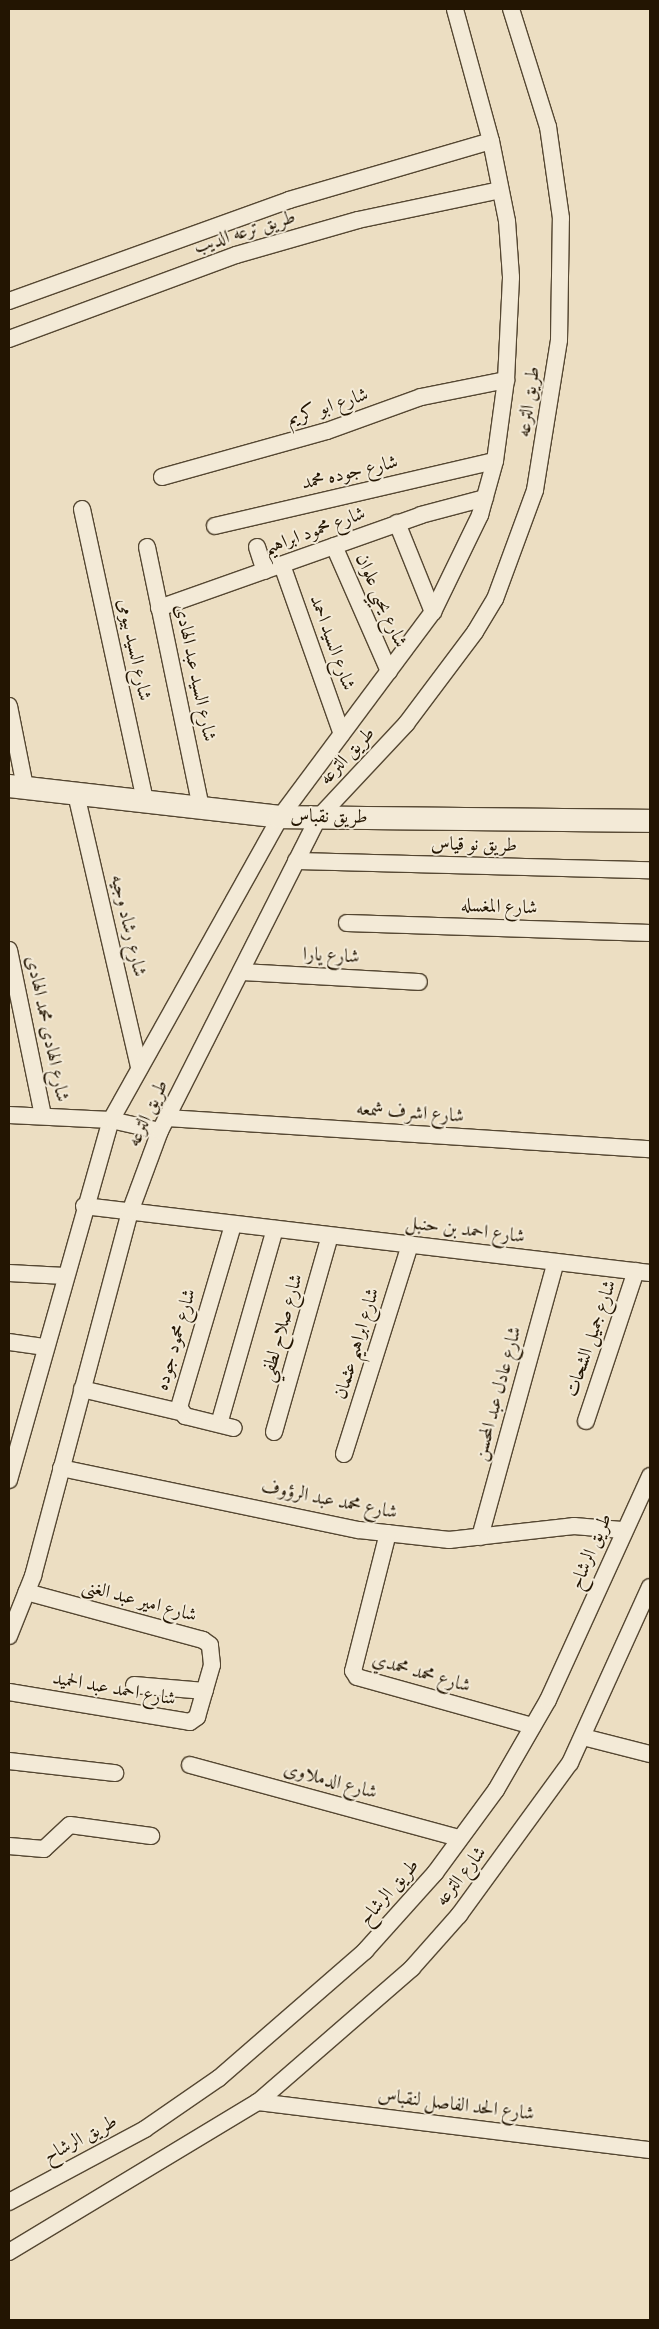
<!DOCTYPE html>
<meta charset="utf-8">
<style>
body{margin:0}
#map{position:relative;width:659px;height:2329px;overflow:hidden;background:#ecdec2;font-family:"Sorts Mill Goudy",Amiri,serif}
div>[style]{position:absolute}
.roads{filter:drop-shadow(1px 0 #554732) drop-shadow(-1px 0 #554732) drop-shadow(0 1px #554732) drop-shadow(0 -1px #554732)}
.street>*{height:16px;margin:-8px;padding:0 8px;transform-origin:8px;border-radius:8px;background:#f3ead7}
.secondary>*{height:22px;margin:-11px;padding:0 11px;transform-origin:11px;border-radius:11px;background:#f3ead7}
span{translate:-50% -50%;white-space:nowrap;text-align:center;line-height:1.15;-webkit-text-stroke:4px #f3ead7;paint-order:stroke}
.street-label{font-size:19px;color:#231502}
.frame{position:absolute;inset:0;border:10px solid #231502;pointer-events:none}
</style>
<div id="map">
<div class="roads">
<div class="street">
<div style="left:9px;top:301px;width:298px;rotate:-19.8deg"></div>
<div style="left:289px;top:200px;width:210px;rotate:-16.3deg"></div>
<div style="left:9px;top:339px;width:242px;rotate:-20.3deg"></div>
<div style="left:236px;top:255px;width:127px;rotate:-16deg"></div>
<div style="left:358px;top:220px;width:145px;rotate:-11.9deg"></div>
<div style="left:162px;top:477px;width:171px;rotate:-15.6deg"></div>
<div style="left:327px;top:431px;width:100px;rotate:-19.9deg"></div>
<div style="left:421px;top:397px;width:87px;rotate:-11.3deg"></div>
<div style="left:82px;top:509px;width:298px;rotate:77.8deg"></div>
<div style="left:397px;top:523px;width:96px;rotate:68deg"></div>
<div style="left:215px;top:526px;width:287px;rotate:-13.1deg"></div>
<div style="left:334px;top:546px;width:137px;rotate:66.3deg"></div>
<div style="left:147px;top:547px;width:266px;rotate:78.3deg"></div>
<div style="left:257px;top:547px;width:25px;rotate:72deg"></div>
<div style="left:282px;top:565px;width:179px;rotate:70.5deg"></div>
<div style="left:159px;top:608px;width:278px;rotate:-19.5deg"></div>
<div style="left:421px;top:515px;width:66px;rotate:-14.9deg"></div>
<div style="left:9px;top:706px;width:83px;rotate:78.8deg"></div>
<div style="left:76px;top:794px;width:279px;rotate:77deg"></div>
<div style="left:296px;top:861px;width:354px;rotate:1.5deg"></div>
<div style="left:347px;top:923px;width:303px;rotate:1.9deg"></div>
<div style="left:9px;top:950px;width:168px;rotate:78.4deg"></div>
<div style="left:241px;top:972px;width:178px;rotate:3.2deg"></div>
<div style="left:9px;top:1115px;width:102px;rotate:2.8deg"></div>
<div style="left:111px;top:1120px;width:50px;rotate:12.7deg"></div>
<div style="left:167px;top:1118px;width:484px;rotate:3.7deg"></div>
<div style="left:84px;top:1206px;width:570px;rotate:6.75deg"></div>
<div style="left:233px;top:1225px;width:190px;rotate:106.5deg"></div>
<div style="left:179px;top:1407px;width:11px;rotate:56deg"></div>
<div style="left:185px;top:1416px;width:50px;rotate:13.8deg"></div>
<div style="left:9px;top:1273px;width:56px;rotate:3.1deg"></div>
<div style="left:9px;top:1342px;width:36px;rotate:8deg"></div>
<div style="left:82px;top:1389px;width:101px;rotate:13.2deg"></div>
<div style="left:586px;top:1421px;width:158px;rotate:-71.6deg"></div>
<div style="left:219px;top:1424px;width:203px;rotate:-74deg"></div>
<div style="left:274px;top:1432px;width:204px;rotate:-74.1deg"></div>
<div style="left:344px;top:1454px;width:219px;rotate:-72.5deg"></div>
<div style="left:61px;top:1468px;width:304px;rotate:11.8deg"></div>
<div style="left:359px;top:1530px;width:91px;rotate:6.3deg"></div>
<div style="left:449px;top:1540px;width:126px;rotate:-6.4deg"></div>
<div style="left:574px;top:1526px;width:48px;rotate:4.8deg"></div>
<div style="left:9px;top:1480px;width:374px;rotate:-74.2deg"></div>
<div style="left:111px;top:1120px;width:347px;rotate:-60.8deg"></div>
<div style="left:280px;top:817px;width:256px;rotate:-53.3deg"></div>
<div style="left:433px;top:612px;width:108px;rotate:-64.1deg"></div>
<div style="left:480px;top:515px;width:56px;rotate:-74.5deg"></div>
<div style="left:495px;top:461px;width:82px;rotate:-82.3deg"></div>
<div style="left:506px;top:380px;width:103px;rotate:-87.2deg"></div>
<div style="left:511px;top:277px;width:56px;rotate:-94.1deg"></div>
<div style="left:507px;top:221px;width:82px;rotate:-101.3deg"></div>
<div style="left:491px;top:141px;width:137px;rotate:-105.3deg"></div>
<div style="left:388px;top:1533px;width:142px;rotate:104.2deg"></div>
<div style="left:353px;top:1671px;width:7px;rotate:56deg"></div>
<div style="left:357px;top:1677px;width:182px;rotate:15.6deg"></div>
<div style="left:480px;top:1537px;width:285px;rotate:-74.6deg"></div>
<div style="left:9px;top:1636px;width:65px;rotate:-68.2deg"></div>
<div style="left:33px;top:1576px;width:377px;rotate:-75.1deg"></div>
<div style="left:130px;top:1212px;width:86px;rotate:-69.7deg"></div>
<div style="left:160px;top:1131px;width:351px;rotate:-63.2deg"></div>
<div style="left:318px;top:818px;width:129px;rotate:-46.9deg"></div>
<div style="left:406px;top:724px;width:115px;rotate:-53.1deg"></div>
<div style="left:475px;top:632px;width:39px;rotate:-59deg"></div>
<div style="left:495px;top:599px;width:116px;rotate:-69.8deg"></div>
<div style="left:535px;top:490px;width:152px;rotate:-80.9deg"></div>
<div style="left:559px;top:340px;width:122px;rotate:-89.1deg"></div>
<div style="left:561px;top:218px;width:92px;rotate:-98.1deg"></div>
<div style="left:548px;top:127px;width:124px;rotate:-107.4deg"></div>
<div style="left:134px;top:1685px;width:71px;rotate:4.8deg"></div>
<div style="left:9px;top:1692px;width:183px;rotate:9.4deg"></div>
<div style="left:190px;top:1722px;width:9px;rotate:-36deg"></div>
<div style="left:197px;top:1717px;width:54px;rotate:-73.9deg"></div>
<div style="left:212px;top:1665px;width:20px;rotate:-96deg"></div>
<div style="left:210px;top:1645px;width:9px;rotate:-144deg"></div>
<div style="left:203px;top:1640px;width:183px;rotate:-164.8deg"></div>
<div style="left:583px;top:1737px;width:69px;rotate:14.2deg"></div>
<div style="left:9px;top:1761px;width:107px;rotate:6.5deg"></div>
<div style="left:190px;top:1765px;width:279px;rotate:15.2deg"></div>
<div style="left:9px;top:1846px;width:35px;rotate:5deg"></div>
<div style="left:44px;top:1849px;width:35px;rotate:-43deg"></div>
<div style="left:70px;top:1825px;width:82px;rotate:7.7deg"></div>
<div style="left:258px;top:2102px;width:395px;rotate:7deg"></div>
<div style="left:9px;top:2202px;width:154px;rotate:-28.2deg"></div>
<div style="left:145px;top:2129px;width:90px;rotate:-34.6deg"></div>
<div style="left:219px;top:2078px;width:194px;rotate:-41deg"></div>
<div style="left:365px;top:1951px;width:105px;rotate:-48.1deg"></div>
<div style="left:435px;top:1873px;width:103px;rotate:-53.7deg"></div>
<div style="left:496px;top:1790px;width:104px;rotate:-60deg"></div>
<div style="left:548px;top:1700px;width:246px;rotate:-65.5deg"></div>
<div style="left:9px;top:2252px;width:291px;rotate:-31.1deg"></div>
<div style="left:258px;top:2102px;width:204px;rotate:-41deg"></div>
<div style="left:412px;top:1968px;width:71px;rotate:-48.4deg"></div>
<div style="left:459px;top:1915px;width:188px;rotate:-53.9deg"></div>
<div style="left:570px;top:1763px;width:193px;rotate:-65.6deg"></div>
</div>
<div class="secondary">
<div style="left:9px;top:786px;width:273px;rotate:6.5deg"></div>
<div style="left:280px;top:817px;width:370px;rotate:0.6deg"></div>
</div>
</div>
<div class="street-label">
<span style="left:245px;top:233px;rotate:-17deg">طريق ترعه الديب</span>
<span style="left:530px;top:402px;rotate:-82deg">طريق الترعه</span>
<span style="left:328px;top:408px;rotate:-18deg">شارع ابو كريم</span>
<span style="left:350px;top:474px;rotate:-13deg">شارع جوده محمد</span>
<span style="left:315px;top:532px;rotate:-20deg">شارع محمود ابراهيم</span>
<span style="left:380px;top:601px;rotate:66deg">شارع يحيي علوان</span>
<span style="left:331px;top:643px;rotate:70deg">شارع السيد احمد</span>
<span style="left:133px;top:650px;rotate:78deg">شارع السيد بيومى</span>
<span style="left:194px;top:673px;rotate:78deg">شارع السيد عبد الهادى</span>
<span style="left:348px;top:757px;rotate:-47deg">طريق الترعه</span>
<span style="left:329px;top:818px;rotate:1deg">طريق نقباس</span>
<span style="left:474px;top:846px;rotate:1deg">طريق نو قياس</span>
<span style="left:499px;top:908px;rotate:2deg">شارع المغسله</span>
<span style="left:127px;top:926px;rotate:77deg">شارع رشاد وجيه</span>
<span style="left:331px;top:957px;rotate:3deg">شارع يارا</span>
<span style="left:46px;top:1029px;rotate:78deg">شارع الهادى محمد الهادى</span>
<span style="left:149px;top:1114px;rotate:-65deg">طريق الترعه</span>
<span style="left:410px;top:1114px;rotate:4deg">شارع اشرف شمعه</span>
<span style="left:465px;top:1231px;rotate:7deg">شارع احمد بن حنبل</span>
<span style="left:283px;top:1328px;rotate:-74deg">شارع صلاح لطفي</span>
<span style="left:592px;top:1339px;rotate:-71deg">شارع جميل الشحات</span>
<span style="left:177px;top:1340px;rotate:-74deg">شارع محمود جوده</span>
<span style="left:358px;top:1344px;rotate:-73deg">شارع ابراهيم عثمان</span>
<span style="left:499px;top:1394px;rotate:-75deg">شارع عادل عبد المحسن</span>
<span style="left:329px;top:1501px;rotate:11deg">شارع محمد عبد الرؤوف</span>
<span style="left:592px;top:1552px;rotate:-67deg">طريق الرشاح</span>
<span style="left:139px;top:1602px;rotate:15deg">شارع امير عبد الغنى</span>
<span style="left:421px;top:1674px;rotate:16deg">شارع محمد محمدي</span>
<span style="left:114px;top:1690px;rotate:10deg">شارع احمد عبد الحميد</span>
<span style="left:330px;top:1782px;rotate:15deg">شارع الدملاوى</span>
<span style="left:462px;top:1877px;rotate:-52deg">شارع الترعه</span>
<span style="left:390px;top:1893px;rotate:-49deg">طريق الرشاح</span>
<span style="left:456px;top:2106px;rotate:7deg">شارع الحد الفاصل لنقباس</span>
<span style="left:81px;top:2140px;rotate:-28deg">طريق الرشاح</span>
</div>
<div class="frame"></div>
</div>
